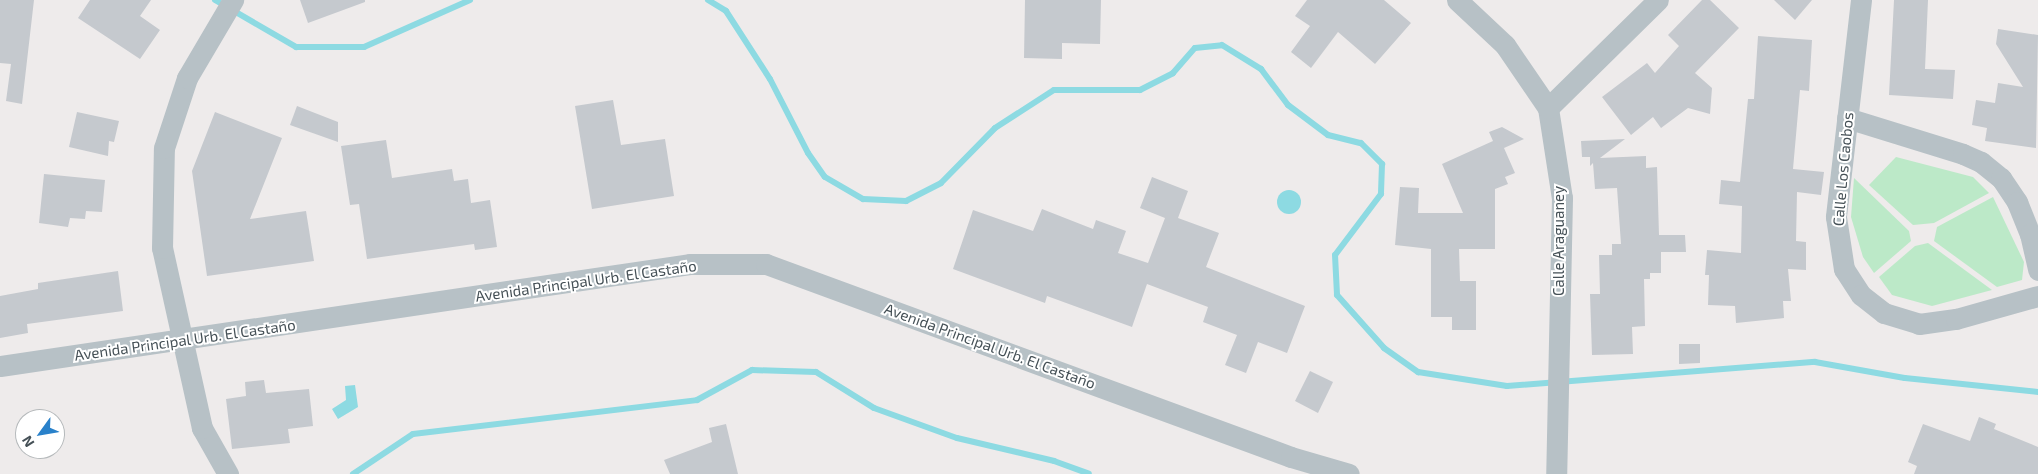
<!DOCTYPE html>
<meta charset="utf-8">
<style>
body{margin:0}
#map{position:relative;width:2038px;height:474px;overflow:hidden;background:#eeebeb;font-family:"Exo 2",sans-serif}
div>[style]{position:absolute}
.green>*{inset:0;background:#bce9c8}
.water>*{inset:0;background:#8ddae2}
.round{border-radius:50%}
.stream>*{height:6px;margin:-3px;padding:0 3px;transform-origin:3px;border-radius:3px;background:#8ddae2}
.building>*{inset:0;background:#c5c9ce}
.minor>*{height:21px;margin:-10.5px;padding:0 10.5px;transform-origin:10.5px;border-radius:10.5px;background:#b7c1c6}
span{translate:-50% -50%;white-space:nowrap;text-align:center;line-height:1.15;-webkit-text-stroke:4px #fff;paint-order:stroke}
.street-label{font-size:15px;color:#455056}
.north{position:absolute;left:15px;top:409px;width:50px;height:50px;box-sizing:border-box;background:#fff;border:1px solid #b5b9bb;border-radius:50%;rotate:238deg;font-size:14px;font-weight:700;line-height:20px;text-align:center;color:#455056}
.north::after{content:'';display:block;margin:auto;width:18px;height:22px;background:#2981ca;clip-path:polygon(50% 0,100% 100%,50% 72%,0 100%)}
</style>
<div id="map">
<div class="green">
<div style="clip-path:polygon(1896px 157px,1973px 177px,1989px 193px,1934px 223px,1913px 225px,1869px 185px)"></div>
<div style="clip-path:polygon(1854px 178px,1909px 231px,1911px 241px,1874px 273px,1863px 257px,1851px 217px)"></div>
<div style="clip-path:polygon(1993px 197px,2024px 262px,2022px 280px,1997px 287px,1934px 241px,1937px 227px)"></div>
<div style="clip-path:polygon(1928px 243px,1992px 290px,1932px 306px,1892px 295px,1879px 277px,1915px 246px)"></div>
</div>
<div class="water">
<div class="round" style="left:1277px;top:190px;width:24px;height:24px"></div>
<div style="clip-path:polygon(355px 385px,358px 407px,338px 419px,332px 409px,346px 400px,345px 386px)"></div>
</div>
<div class="stream">
<div style="left:215px;top:0;width:94px;rotate:30.1deg"></div>
<div style="left:296px;top:47px;width:68px"></div>
<div style="left:364px;top:47px;width:116px;rotate:-23.9deg"></div>
<div style="left:708px;top:0;width:21px;rotate:31deg"></div>
<div style="left:726px;top:11px;width:81px;rotate:57.1deg"></div>
<div style="left:770px;top:79px;width:83px;rotate:62.8deg"></div>
<div style="left:808px;top:153px;width:29px;rotate:55deg"></div>
<div style="left:825px;top:177px;width:44px;rotate:30.1deg"></div>
<div style="left:863px;top:199px;width:43px;rotate:2.7deg"></div>
<div style="left:906px;top:201px;width:39px;rotate:-27deg"></div>
<div style="left:941px;top:183px;width:77px;rotate:-45.5deg"></div>
<div style="left:995px;top:128px;width:70px;rotate:-32.8deg"></div>
<div style="left:1054px;top:90px;width:86px"></div>
<div style="left:1140px;top:90px;width:37px;rotate:-27deg"></div>
<div style="left:1173px;top:73px;width:33px;rotate:-49deg"></div>
<div style="left:1195px;top:48px;width:27px;rotate:-6deg"></div>
<div style="left:1222px;top:45px;width:46px;rotate:31.6deg"></div>
<div style="left:1261px;top:69px;width:45px;rotate:53.1deg"></div>
<div style="left:1288px;top:105px;width:50px;rotate:36.9deg"></div>
<div style="left:1328px;top:135px;width:34px;rotate:14deg"></div>
<div style="left:1361px;top:143px;width:30px;rotate:45deg"></div>
<div style="left:1382px;top:164px;width:30px;rotate:92deg"></div>
<div style="left:1381px;top:194px;width:76px;rotate:127deg"></div>
<div style="left:1335px;top:255px;width:40px;rotate:87.1deg"></div>
<div style="left:1337px;top:295px;width:71px;rotate:48.4deg"></div>
<div style="left:1384px;top:348px;width:42px;rotate:35.2deg"></div>
<div style="left:1418px;top:372px;width:90px;rotate:8.9deg"></div>
<div style="left:1507px;top:386px;width:309px;rotate:-4.5deg"></div>
<div style="left:1815px;top:362px;width:91px;rotate:10.1deg"></div>
<div style="left:1905px;top:378px;width:134px;rotate:6deg"></div>
<div style="left:353px;top:474px;width:72px;rotate:-33.7deg"></div>
<div style="left:413px;top:434px;width:286px;rotate:-6.8deg"></div>
<div style="left:697px;top:400px;width:63px;rotate:-28.6deg"></div>
<div style="left:752px;top:370px;width:64px;rotate:1.8deg"></div>
<div style="left:816px;top:372px;width:68px;rotate:31.8deg"></div>
<div style="left:874px;top:408px;width:88px;rotate:19.9deg"></div>
<div style="left:957px;top:438px;width:100px;rotate:13.3deg"></div>
<div style="left:1054px;top:461px;width:37px;rotate:20deg"></div>
</div>
<div class="building">
<div style="clip-path:polygon(0 0,34px 0,22px 104px,6px 101px,11px 64px,0 63px)"></div>
<div style="clip-path:polygon(90px 0,151px 0,140px 16px,160px 30px,140px 59px,78px 18px)"></div>
<div style="clip-path:polygon(300px 0,365px 0,365px 2px,308px 23px)"></div>
<div style="clip-path:polygon(1025px 0,1101px 0,1100px 44px,1062px 43px,1062px 59px,1024px 58px)"></div>
<div style="clip-path:polygon(1307px 0,1384px 0,1411px 23px,1375px 64px,1338px 32px,1311px 68px,1291px 52px,1310px 26px,1295px 16px)"></div>
<div style="clip-path:polygon(1702px 0,1710px 0,1739px 28px,1695px 73px,1712px 88px,1710px 114px,1688px 108px,1661px 128px,1653px 117px,1631px 135px,1602px 97px,1647px 63px,1655px 73px,1679px 46px,1668px 35px)"></div>
<div style="clip-path:polygon(1774px 0,1812px 0,1795px 20px)"></div>
<div style="clip-path:polygon(1894px 0,1928px 0,1925px 69px,1955px 70px,1953px 99px,1889px 95px)"></div>
<div style="clip-path:polygon(1998px 29px,2038px 35px,2036px 148px,1985px 141px,1987px 128px,1972px 125px,1976px 100px,1995px 103px,1998px 83px,2023px 87px,1996px 44px)"></div>
<div style="clip-path:polygon(1758px 36px,1812px 40px,1809px 91px,1800px 90px,1793px 169px,1824px 172px,1821px 195px,1797px 192px,1796px 241px,1806px 242px,1806px 270px,1788px 269px,1791px 301px,1783px 301px,1784px 318px,1736px 323px,1735px 306px,1708px 305px,1709px 275px,1705px 275px,1707px 250px,1741px 253px,1742px 206px,1719px 204px,1721px 180px,1740px 182px,1748px 99px,1754px 99px)"></div>
<div style="clip-path:polygon(613px 100px,621px 145px,665px 139px,674px 196px,592px 209px,575px 106px)"></div>
<div style="clip-path:polygon(297px 106px,338px 122px,338px 142px,290px 125px)"></div>
<div style="clip-path:polygon(77px 112px,119px 121px,114px 142px,109px 141px,108px 156px,69px 147px)"></div>
<div style="clip-path:polygon(215px 112px,282px 138px,250px 219px,306px 211px,314px 261px,207px 276px,192px 171px)"></div>
<div style="clip-path:polygon(1502px 127px,1524px 139px,1504px 148px,1515px 173px,1505px 177px,1508px 184px,1495px 189px,1495px 249px,1459px 249px,1460px 281px,1476px 281px,1476px 330px,1452px 330px,1452px 317px,1431px 317px,1431px 249px,1395px 245px,1400px 187px,1419px 188px,1418px 213px,1463px 213px,1442px 164px,1493px 141px,1489px 132px)"></div>
<div style="clip-path:polygon(1625px 139px,1600px 158px,1646px 156px,1646px 168px,1657px 167px,1659px 235px,1685px 235px,1686px 252px,1661px 252px,1661px 273px,1650px 273px,1650px 279px,1644px 279px,1645px 326px,1632px 327px,1633px 354px,1592px 355px,1590px 294px,1600px 294px,1599px 255px,1612px 255px,1612px 244px,1621px 244px,1617px 188px,1595px 189px,1593px 163px,1590px 166px,1590px 157px,1582px 157px,1581px 141px)"></div>
<div style="clip-path:polygon(386px 140px,392px 178px,452px 169px,454px 181px,468px 179px,471px 203px,490px 200px,497px 247px,475px 250px,474px 244px,367px 259px,359px 204px,350px 205px,341px 146px)"></div>
<div style="clip-path:polygon(44px 174px,105px 180px,102px 212px,86px 211px,85px 219px,70px 218px,68px 227px,39px 223px)"></div>
<div style="clip-path:polygon(1152px 177px,1188px 191px,1178px 218px,1219px 233px,1206px 267px,1305px 306px,1287px 353px,1258px 342px,1246px 373px,1225px 365px,1237px 335px,1203px 322px,1208px 307px,1147px 284px,1132px 327px,1047px 296px,1045px 303px,953px 269px,973px 210px,1033px 231px,1042px 209px,1093px 229px,1096px 220px,1126px 231px,1118px 253px,1148px 263px,1165px 218px,1140px 208px)"></div>
<div style="clip-path:polygon(118px 271px,123px 311px,27px 324px,28px 333px,0 338px,0 296px,38px 289px,38px 283px)"></div>
<div style="clip-path:polygon(1679px 344px,1700px 344px,1700px 363px,1679px 364px)"></div>
<div style="clip-path:polygon(1310px 371px,1333px 382px,1318px 413px,1295px 401px)"></div>
<div style="clip-path:polygon(264px 380px,266px 393px,309px 389px,313px 426px,288px 429px,290px 443px,232px 449px,226px 399px,246px 396px,245px 382px)"></div>
<div style="clip-path:polygon(1979px 417px,1996px 424px,1994px 429px,2038px 447px,2038px 474px,1914px 474px,1917px 466px,1908px 462px,1923px 424px,1970px 441px)"></div>
<div style="clip-path:polygon(726px 424px,738px 474px,670px 474px,664px 460px,712px 442px,709px 428px)"></div>
</div>
<div class="minor">
<div style="left:1457px;top:0;width:66px;rotate:43.2deg"></div>
<div style="left:1505px;top:45px;width:76px;rotate:55.7deg"></div>
<div style="left:1548px;top:108px;width:91px;rotate:81.2deg"></div>
<div style="left:1562px;top:198px;width:276px;rotate:91.2deg"></div>
<div style="left:1861px;top:0;width:218px;rotate:96.6deg"></div>
<div style="left:1836px;top:217px;width:53px;rotate:81.3deg"></div>
<div style="left:1844px;top:269px;width:31px;rotate:57deg"></div>
<div style="left:1861px;top:295px;width:29px;rotate:38deg"></div>
<div style="left:1884px;top:313px;width:37px;rotate:17deg"></div>
<div style="left:1919px;top:324px;width:37px;rotate:-8deg"></div>
<div style="left:1956px;top:319px;width:85px;rotate:-15.7deg"></div>
<div style="left:1548px;top:108px;width:154px;rotate:-44.5deg"></div>
<div style="left:1847px;top:118px;width:121px;rotate:17.2deg"></div>
<div style="left:1963px;top:154px;width:20px;rotate:24deg"></div>
<div style="left:1981px;top:162px;width:26px;rotate:39deg"></div>
<div style="left:2001px;top:178px;width:29px;rotate:56deg"></div>
<div style="left:2017px;top:202px;width:35px;rotate:68deg"></div>
<div style="left:2030px;top:234px;width:37px;rotate:77deg"></div>
<div style="left:0;top:366px;width:697px;rotate:-8.41deg"></div>
<div style="left:690px;top:264px;width:76px"></div>
<div style="left:766px;top:264px;width:559px;rotate:20.18deg"></div>
<div style="left:1291px;top:457px;width:60px;rotate:16.3deg"></div>
<div style="left:228px;top:474px;width:53px;rotate:-119.5deg"></div>
<div style="left:202px;top:428px;width:184px;rotate:-102.5deg"></div>
<div style="left:162px;top:248px;width:100px;rotate:-88.9deg"></div>
<div style="left:164px;top:148px;width:74px;rotate:-71.8deg"></div>
<div style="left:187px;top:78px;width:91px;rotate:-59.5deg"></div>
</div>
<div class="street-label">
<span style="left:1843px;top:169px;rotate:-85deg">Calle Los Caobos</span>
<span style="left:1559px;top:241px;rotate:-90deg">Calle Araguaney</span>
<span style="left:586px;top:281px;rotate:-8deg">Avenida Principal Urb. El Castaño</span>
<span style="left:185px;top:340px;rotate:-8deg">Avenida Principal Urb. El Castaño</span>
<span style="left:990px;top:346px;rotate:20deg">Avenida Principal Urb. El Castaño</span>
</div>
<div class="north">N</div>
</div>
